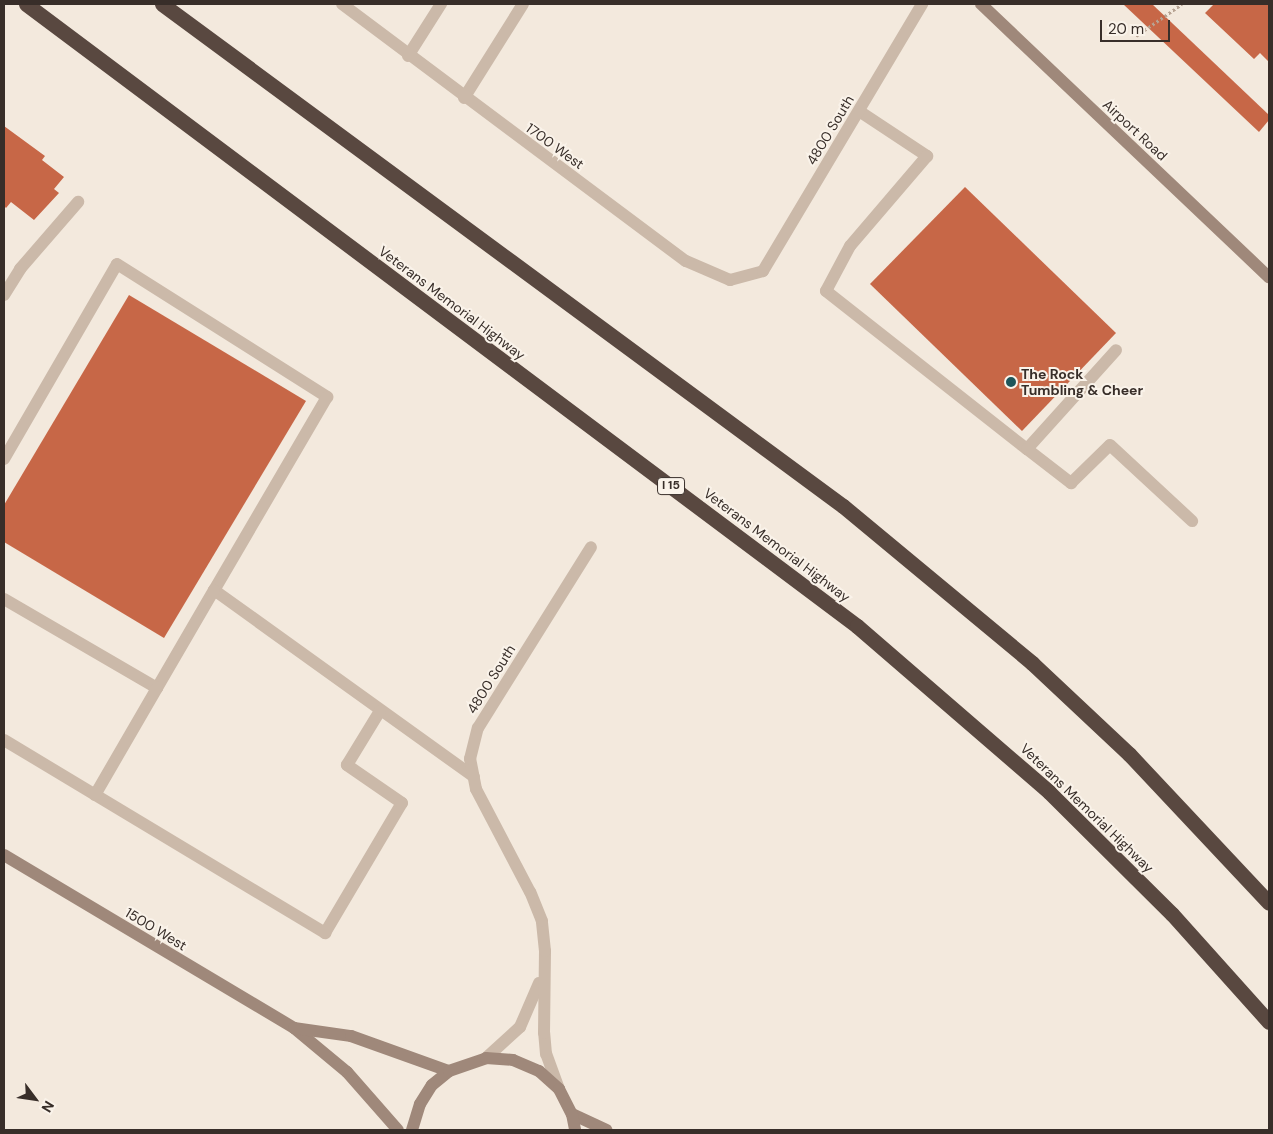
<!DOCTYPE html>
<style>
body{margin:0}
#map{position:relative;width:1273px;height:1134px;overflow:hidden;background:#f3e9dd;font-family:"DM Sans",sans-serif}
div>[style]{position:absolute}
.building>*{inset:0;background:#c76747}
.path>*{height:3px;margin-top:-1.5px;transform-origin:0;background:repeating-linear-gradient(90deg,#b7a393 0 2.5px,transparent 0 5px)}
.lane>*{height:12px;margin:-6px;padding:0 6px;transform-origin:6px;border-radius:6px;background:#cbb9a9}
.street>*{height:12px;margin:-6px;padding:0 6px;transform-origin:6px;border-radius:6px;background:#cbb9a9}
.secondary>*{height:12px;margin:-6px;padding:0 6px;transform-origin:6px;border-radius:6px;background:#9f887a}
.highway>*{height:15px;margin:-7.5px;padding:0 7.5px;transform-origin:7.5px;border-radius:7.5px;background:#594840}
.dots>*{width:14px;height:14px;translate:-50% -50%;box-sizing:border-box;border:2px solid #faf3ea;border-radius:50%}
span{translate:-50% -50%;white-space:nowrap;text-align:center;line-height:1.15;-webkit-text-stroke:4px #faf3ea;paint-order:stroke}
.shield-label span{padding:1px 4px;background:#faf3ea;border:1px solid;border-radius:4px;-webkit-text-stroke-width:0}
.shield-label{font-size:12px;color:#382e29;font-weight:700}
.street-label{font-size:14px;color:#382e29}
.poi-label{font-size:14px;color:#382e29;font-weight:700}
.left{translate:0 -50%;text-align:left}
.frame{position:absolute;inset:0;border:5px solid #382e29;pointer-events:none}
.north{position:absolute;left:10px;top:1074px;width:50px;height:50px;-webkit-text-stroke:4px #faf3ea;paint-order:stroke;rotate:121deg;font-size:14px;font-weight:700;line-height:20px;text-align:center;color:#382e29}
.north::after{content:'';display:block;margin:auto;width:18px;height:22px;background:#382e29;clip-path:polygon(50% 0,100% 100%,50% 72%,0 100%)}
.scale{position:absolute;left:1100px;top:20px;width:70px;height:22px;box-sizing:border-box;border:2px solid #382e29;border-top:0;padding-left:6px;font-size:15px;line-height:18px;white-space:nowrap;color:#382e29;-webkit-text-stroke:4px #faf3ea;paint-order:stroke}
</style>
<div id="map">
<div class="building">
<div style="clip-path:polygon(1123px 4px,1152px 4px,1269px 115px,1269px 120px,1259px 132px)"></div>
<div style="clip-path:polygon(1214px 4px,1269px 4px,1269px 62px,1260px 53px,1254px 59px,1205px 13px)"></div>
<div style="clip-path:polygon(4px 126px,45px 156px,42px 160px,64px 177px,54px 189px,59px 193px,34px 220px,11px 202px,6px 208px,4px 206px)"></div>
<div style="clip-path:polygon(965px 187px,1116px 333px,1022px 431px,870px 284px)"></div>
<div style="clip-path:polygon(129px 295px,306px 401px,164px 638px,4px 542px,4px 505px)"></div>
</div>
<div class="path">
<div style="left:1136px;top:36px;width:56px;rotate:-34.8deg"></div>
</div>
<div class="lane">
<div style="left:408px;top:56px;width:62px;rotate:-57.6deg"></div>
<div style="left:464px;top:98px;width:111px;rotate:-57.9deg"></div>
<div style="left:859px;top:111px;width:82px;rotate:33.5deg"></div>
<div style="left:927px;top:156px;width:118px;rotate:130.5deg"></div>
<div style="left:850px;top:246px;width:51px;rotate:118.1deg"></div>
<div style="left:826px;top:291px;width:256px;rotate:38.2deg"></div>
<div style="left:1027px;top:449px;width:133px;rotate:-48deg"></div>
<div style="left:4px;top:295px;width:31px;rotate:-58deg"></div>
<div style="left:20px;top:269px;width:89px;rotate:-49.1deg"></div>
<div style="left:1027px;top:449px;width:56px;rotate:37.7deg"></div>
<div style="left:1071px;top:483px;width:54px;rotate:-44.3deg"></div>
<div style="left:1110px;top:445px;width:112px;rotate:42.8deg"></div>
<div style="left:4px;top:459px;width:225px;rotate:-59.9deg"></div>
<div style="left:117px;top:264px;width:249px;rotate:32.3deg"></div>
<div style="left:327px;top:397px;width:224px;rotate:120.3deg"></div>
<div style="left:214px;top:590px;width:320px;rotate:35.7deg"></div>
<div style="left:4px;top:599px;width:177px;rotate:30.2deg"></div>
<div style="left:157px;top:688px;width:113px;rotate:-59.8deg"></div>
<div style="left:4px;top:740px;width:375px;rotate:31deg"></div>
<div style="left:325px;top:933px;width:151px;rotate:-59.4deg"></div>
<div style="left:402px;top:803px;width:67px;rotate:-145.4deg"></div>
<div style="left:347px;top:765px;width:63px;rotate:-58.6deg"></div>
<div style="left:95px;top:795px;width:124px;rotate:-59.9deg"></div>
</div>
<div class="street">
<div style="left:342px;top:4px;width:429px;rotate:36.8deg"></div>
<div style="left:686px;top:261px;width:48px;rotate:23.4deg"></div>
<div style="left:730px;top:280px;width:34px;rotate:-15deg"></div>
<div style="left:763px;top:271px;width:311px;rotate:-59.2deg"></div>
<div style="left:486px;top:1058px;width:46px;rotate:-42.4deg"></div>
<div style="left:520px;top:1027px;width:48px;rotate:-66.6deg"></div>
<div style="left:559px;top:1089px;width:37px;rotate:-110deg"></div>
<div style="left:546px;top:1054px;width:21px;rotate:-95deg"></div>
<div style="left:544px;top:1033px;width:82px;rotate:-89.3deg"></div>
<div style="left:545px;top:951px;width:30px;rotate:-96deg"></div>
<div style="left:542px;top:921px;width:31px;rotate:-112deg"></div>
<div style="left:530px;top:892px;width:116px;rotate:-117.7deg"></div>
<div style="left:476px;top:789px;width:31px;rotate:-101deg"></div>
<div style="left:470px;top:759px;width:32px;rotate:-76deg"></div>
<div style="left:478px;top:728px;width:213px;rotate:-58deg"></div>
</div>
<div class="secondary">
<div style="left:981px;top:4px;width:397px;rotate:43.5deg"></div>
<div style="left:4px;top:855px;width:338px;rotate:30.8deg"></div>
<div style="left:294px;top:1028px;width:69px;rotate:39.7deg"></div>
<div style="left:347px;top:1072px;width:77px;rotate:48.7deg"></div>
<div style="left:294px;top:1028px;width:58px;rotate:8deg"></div>
<div style="left:351px;top:1036px;width:104px;rotate:19.7deg"></div>
<div style="left:572px;top:1114px;width:38px;rotate:25deg"></div>
<div style="left:412px;top:1130px;width:27px;rotate:-73deg"></div>
<div style="left:420px;top:1104px;width:22px;rotate:-58deg"></div>
<div style="left:432px;top:1085px;width:22px;rotate:-39deg"></div>
<div style="left:449px;top:1071px;width:39px;rotate:-19deg"></div>
<div style="left:486px;top:1058px;width:27px;rotate:4deg"></div>
<div style="left:513px;top:1060px;width:28px;rotate:23deg"></div>
<div style="left:539px;top:1071px;width:27px;rotate:42deg"></div>
<div style="left:559px;top:1089px;width:28px;rotate:63deg"></div>
<div style="left:572px;top:1114px;width:16px;rotate:79deg"></div>
</div>
<div class="highway">
<div style="left:26px;top:4px;width:1038px;rotate:36.81deg"></div>
<div style="left:857px;top:626px;width:254px;rotate:40.8deg"></div>
<div style="left:1049px;top:792px;width:173px;rotate:44.8deg"></div>
<div style="left:1172px;top:914px;width:145px;rotate:48.1deg"></div>
<div style="left:162px;top:4px;width:846px;rotate:36.4deg"></div>
<div style="left:843px;top:506px;width:246px;rotate:39.7deg"></div>
<div style="left:1032px;top:663px;width:133px;rotate:43.2deg"></div>
<div style="left:1129px;top:754px;width:204px;rotate:46.8deg"></div>
</div>
<div class="dots">
<div style="left:1011px;top:382px;background:#1e555a"></div>
</div>
<div class="shield-label">
<span style="left:671px;top:486px">I 15</span>
</div>
<div class="street-label">
<span style="left:830px;top:130px;rotate:-59deg">4800 South</span>
<span style="left:1135px;top:130px;rotate:43deg">Airport Road</span>
<span style="left:555px;top:146px;rotate:36deg">1700 West</span>
<span style="left:452px;top:303px;rotate:37deg">Veterans Memorial Highway</span>
<span style="left:777px;top:545px;rotate:37deg">Veterans Memorial Highway</span>
<span style="left:491px;top:679px;rotate:-58deg">4800 South</span>
<span style="left:1087px;top:808px;rotate:44deg">Veterans Memorial Highway</span>
<span style="left:156px;top:929px;rotate:31deg">1500 West</span>
</div>
<div class="poi-label">
<span class="left" style="left:1021px;top:382px">The Rock<br>Tumbling &amp; Cheer</span>
</div>
<div class="frame"></div>
<div class="north">N</div>
<div class="scale">20 m</div>
</div>
